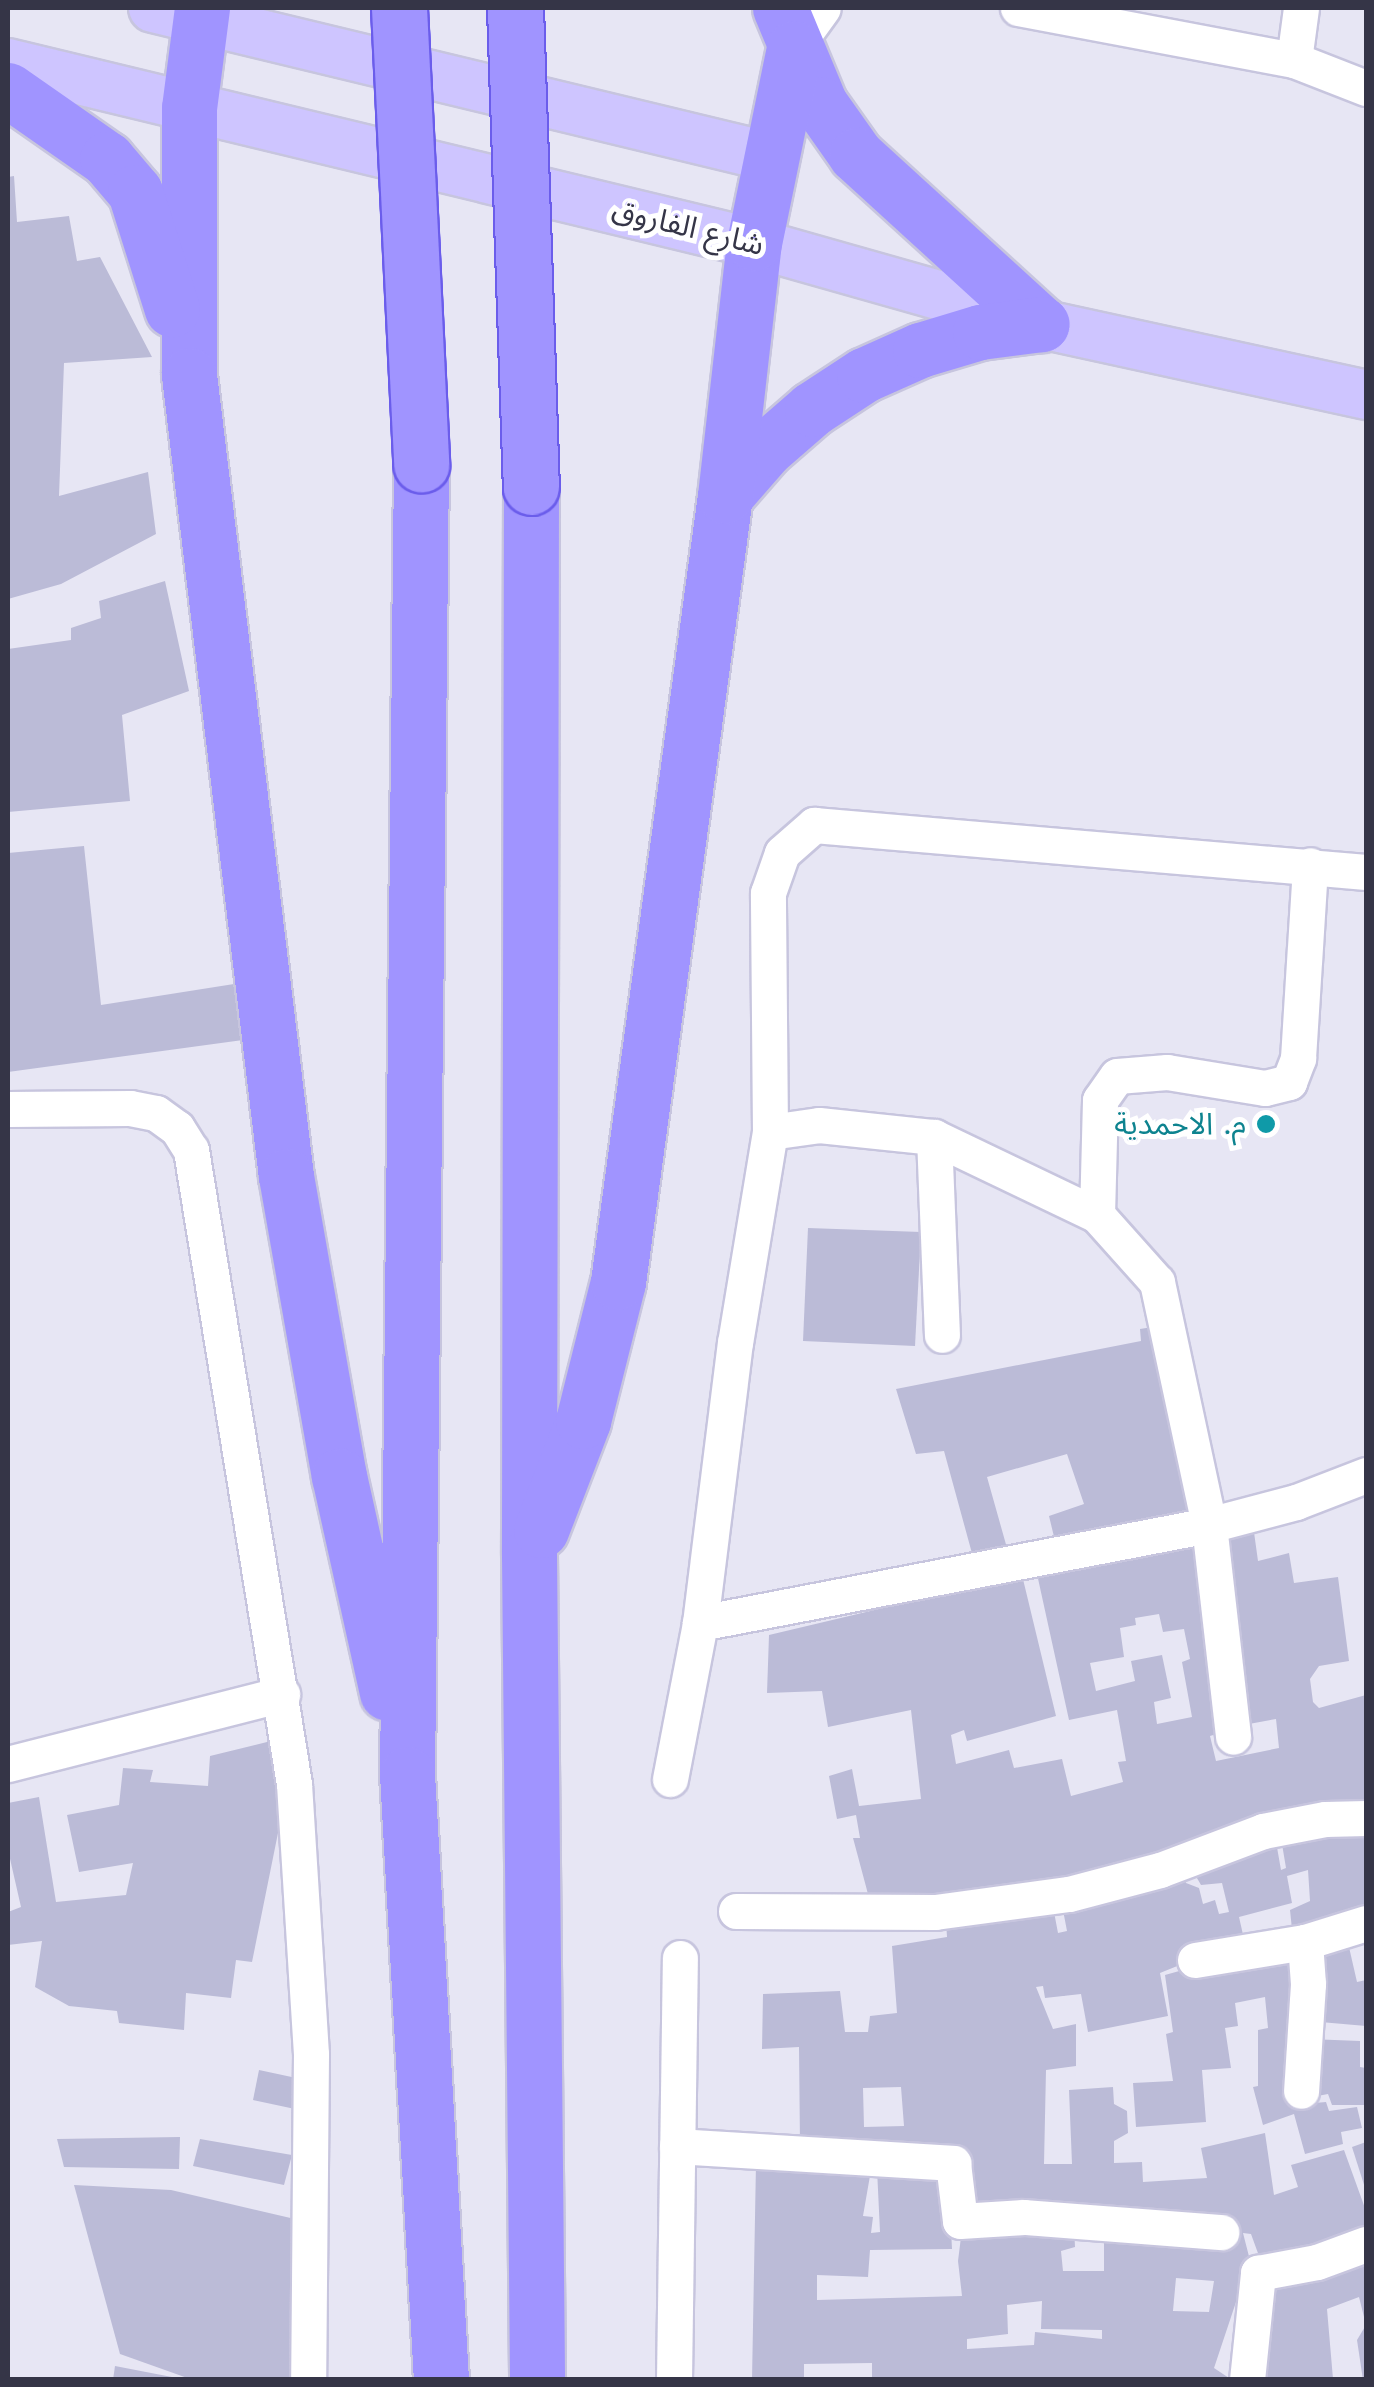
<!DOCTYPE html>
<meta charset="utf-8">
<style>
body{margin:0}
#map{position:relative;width:1374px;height:2387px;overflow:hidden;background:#e7e6f4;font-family:"Work Sans","Noto Sans Arabic",sans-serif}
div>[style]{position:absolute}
.building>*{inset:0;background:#bbbbd7}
.roads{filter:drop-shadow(2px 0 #c7c5de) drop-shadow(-2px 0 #c7c5de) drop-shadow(0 2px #c7c5de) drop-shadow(0 -2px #c7c5de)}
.street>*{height:35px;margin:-17.5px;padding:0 17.5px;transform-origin:17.5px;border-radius:17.5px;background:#fff}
.secondary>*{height:48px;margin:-24px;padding:0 24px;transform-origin:24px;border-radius:24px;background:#cec5ff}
.primary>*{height:55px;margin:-27.5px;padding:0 27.5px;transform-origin:27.5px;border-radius:27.5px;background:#a094ff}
.bridges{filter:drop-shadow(2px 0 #6b5deb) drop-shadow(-2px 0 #6b5deb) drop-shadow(0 2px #6b5deb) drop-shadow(0 -2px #6b5deb)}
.primary-bridge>*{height:55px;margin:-27.5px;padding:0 27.5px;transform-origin:27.5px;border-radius:27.5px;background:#a094ff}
.dots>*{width:28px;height:28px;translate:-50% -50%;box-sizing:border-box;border:5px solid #fff;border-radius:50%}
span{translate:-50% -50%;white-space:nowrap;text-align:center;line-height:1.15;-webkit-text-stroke:10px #fff;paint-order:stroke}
.street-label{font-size:30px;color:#353547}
.culture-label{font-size:30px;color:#0d838f}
.right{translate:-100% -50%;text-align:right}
.frame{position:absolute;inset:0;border:10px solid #353547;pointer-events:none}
</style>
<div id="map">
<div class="building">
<div style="clip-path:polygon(14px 176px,17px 222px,69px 216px,77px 261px,100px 257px,152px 357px,64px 363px,59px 496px,148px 472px,156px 534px,61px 584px,8px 599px,8px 177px)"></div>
<div style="clip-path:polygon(165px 581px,189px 691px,122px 715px,130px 801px,8px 812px,8px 649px,71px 640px,71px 628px,101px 618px,99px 601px)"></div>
<div style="clip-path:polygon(84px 846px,101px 1005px,234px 984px,243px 1040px,8px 1072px,8px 853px)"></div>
<div style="clip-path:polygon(808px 1228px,921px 1232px,915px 1346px,803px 1341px)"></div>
<div style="clip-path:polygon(1159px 1326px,1195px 1509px,1056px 1545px,1049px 1516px,1084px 1504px,1067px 1454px,987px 1477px,1007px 1548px,973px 1557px,944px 1451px,916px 1454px,896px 1389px,1141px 1341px,1140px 1329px)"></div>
<div style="clip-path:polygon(evenodd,1253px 1525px,1258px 1561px,1289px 1553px,1294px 1583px,1338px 1577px,1349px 1661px,1319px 1666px,1310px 1679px,1313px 1702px,1319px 1708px,1366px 1695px,1366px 1813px,1147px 1868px,872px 1909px,853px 1838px,860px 1838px,856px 1815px,837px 1819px,829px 1776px,852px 1769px,859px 1806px,921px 1799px,911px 1710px,828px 1727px,822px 1691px,767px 1693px,769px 1635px,1022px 1575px,1056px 1716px,967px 1741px,964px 1730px,951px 1735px,956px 1764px,1009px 1750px,1014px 1768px,1062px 1759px,1071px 1796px,1123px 1782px,1118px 1762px,1126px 1761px,1117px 1710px,1069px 1720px,1037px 1574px,1204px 1542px,1226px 1731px,1210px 1736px,1216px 1761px,1279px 1748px,1276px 1719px,1238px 1726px,1215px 1534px,1253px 1525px,1159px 1614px,1163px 1632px,1184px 1629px,1190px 1659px,1182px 1662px,1192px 1717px,1157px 1724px,1154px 1702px,1171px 1698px,1162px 1655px,1131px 1661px,1135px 1681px,1096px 1691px,1090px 1663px,1124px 1657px,1120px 1628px,1136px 1625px,1135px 1618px,1159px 1614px)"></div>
<div style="clip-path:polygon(287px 1737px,278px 1833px,252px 1962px,236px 1960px,231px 1998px,186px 1993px,184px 2030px,119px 2023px,117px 2011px,69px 2006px,35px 1987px,42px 1941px,8px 1945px,8px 1912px,21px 1907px,8px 1850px,8px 1803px,39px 1797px,56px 1902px,126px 1895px,133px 1863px,79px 1872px,67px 1815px,119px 1805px,123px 1768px,153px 1770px,150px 1782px,208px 1786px,210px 1756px)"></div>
<div style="clip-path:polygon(evenodd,1366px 1827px,1366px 1917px,1293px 1939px,1290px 1910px,1310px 1901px,1308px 1870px,1287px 1876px,1292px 1903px,1239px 1917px,1244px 1939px,1160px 1973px,1168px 2016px,1088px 2032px,1081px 1994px,1045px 1998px,1043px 1986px,1036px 1987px,1053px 2029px,1076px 2024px,1076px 2066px,1046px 2070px,1044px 2164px,1072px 2164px,1069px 2090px,1113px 2087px,1114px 2104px,1127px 2111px,1128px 2133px,1114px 2141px,1114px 2163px,1142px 2162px,1143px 2182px,1207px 2178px,1201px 2148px,1265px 2133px,1274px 2195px,1298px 2187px,1291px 2165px,1344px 2150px,1366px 2211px,1366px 2238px,1263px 2267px,1251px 2234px,1243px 2233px,1253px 2272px,1252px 2294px,1237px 2299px,1214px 2368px,1232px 2380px,872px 2380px,872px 2363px,804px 2364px,804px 2380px,752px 2380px,756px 2163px,822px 2163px,821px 2173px,871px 2170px,863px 2216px,873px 2217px,871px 2233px,880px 2232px,877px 2169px,948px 2169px,952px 2249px,870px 2250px,868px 2277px,817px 2275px,817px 2300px,962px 2296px,958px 2261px,962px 2229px,1074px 2226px,1075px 2247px,1061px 2251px,1063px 2271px,1104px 2271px,1104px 2232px,1182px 2234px,1180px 2247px,1226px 2250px,1228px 2218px,964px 2214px,957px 2148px,800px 2145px,799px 2047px,762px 2049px,763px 1994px,840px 1991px,845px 2032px,868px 2032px,870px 2016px,897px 2013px,892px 1946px,947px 1937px,946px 1920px,1054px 1912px,1058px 1933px,1067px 1931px,1062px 1905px,1182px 1870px,1186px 1883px,1199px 1888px,1203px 1904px,1215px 1900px,1219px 1914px,1229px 1912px,1222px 1883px,1201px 1885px,1190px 1866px,1275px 1836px,1281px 1870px,1286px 1868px,1280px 1832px,1366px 1827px,901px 2087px,904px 2126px,864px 2127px,863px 2088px,901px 2087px,1366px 1827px,1176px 2278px,1214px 2281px,1209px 2312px,1173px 2311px,1176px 2278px,1366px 1827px,1042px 2301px,1041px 2329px,1102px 2330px,1102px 2339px,1035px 2332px,1034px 2345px,967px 2349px,967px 2339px,1008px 2334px,1007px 2305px,1042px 2301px)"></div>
<div style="clip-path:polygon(1346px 1934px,1357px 1982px,1366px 1980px,1366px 2026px,1309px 2021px,1308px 1947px)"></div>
<div style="clip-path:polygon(1298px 1949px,1292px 2105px,1326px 2102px,1329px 2111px,1357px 2107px,1362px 2128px,1341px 2132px,1343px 2144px,1305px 2154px,1294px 2114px,1263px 2125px,1253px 2087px,1258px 2086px,1258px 2030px,1268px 2028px,1265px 1997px,1235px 2003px,1238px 2026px,1225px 2028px,1231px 2068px,1202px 2070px,1206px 2122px,1136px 2127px,1133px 2083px,1173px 2081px,1166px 2034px,1173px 2032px,1165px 1975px,1215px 1961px)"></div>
<div style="clip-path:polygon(1309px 2039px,1360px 2041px,1360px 2067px,1366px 2068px,1366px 2105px,1332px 2105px,1328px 2094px,1307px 2098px)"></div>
<div style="clip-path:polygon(259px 2070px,301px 2079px,295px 2109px,253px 2100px)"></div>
<div style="clip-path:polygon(180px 2137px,179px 2169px,64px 2167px,57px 2139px)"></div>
<div style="clip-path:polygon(200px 2139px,292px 2155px,284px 2185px,193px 2166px)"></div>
<div style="clip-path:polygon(1366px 2142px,1366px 2191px,1352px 2147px)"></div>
<div style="clip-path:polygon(74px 2185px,171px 2190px,312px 2223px,296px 2380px,193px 2380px,120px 2354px)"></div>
<div style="clip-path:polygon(1366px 2250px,1366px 2325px,1359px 2297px,1327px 2309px,1333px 2379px,1253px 2380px,1262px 2287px)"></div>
<div style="clip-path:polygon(1366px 2325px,1366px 2380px,1363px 2380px,1357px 2340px)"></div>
<div style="clip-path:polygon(115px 2366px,177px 2378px,177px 2380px,113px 2380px)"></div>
</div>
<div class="roads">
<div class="street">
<div style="left:1018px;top:8px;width:281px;rotate:10.7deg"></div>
<div style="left:1294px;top:60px;width:77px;rotate:21.3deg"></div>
<div style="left:794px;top:48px;width:49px;rotate:-54.1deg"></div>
<div style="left:1294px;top:60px;width:52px;rotate:-82.3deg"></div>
<div style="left:8px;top:1109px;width:122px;rotate:-0.5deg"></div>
<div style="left:130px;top:1108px;width:26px;rotate:11deg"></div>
<div style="left:156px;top:1113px;width:26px;rotate:36deg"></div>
<div style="left:177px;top:1128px;width:26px;rotate:58deg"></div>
<div style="left:191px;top:1150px;width:642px;rotate:80.77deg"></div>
<div style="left:294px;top:1784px;width:271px;rotate:86.4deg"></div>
<div style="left:311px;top:2054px;width:326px;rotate:90.5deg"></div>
<div style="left:770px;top:1132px;width:49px;rotate:-8.1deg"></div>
<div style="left:819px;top:1125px;width:116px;rotate:6deg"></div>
<div style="left:934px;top:1137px;width:181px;rotate:25.6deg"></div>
<div style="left:1097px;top:1215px;width:90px;rotate:48.2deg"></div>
<div style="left:1157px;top:1282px;width:249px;rotate:77.9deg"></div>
<div style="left:1209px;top:1525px;width:213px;rotate:83.5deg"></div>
<div style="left:934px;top:1137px;width:198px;rotate:87.7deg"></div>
<div style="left:1097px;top:1215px;width:115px;rotate:-88.5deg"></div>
<div style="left:1100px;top:1100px;width:29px;rotate:-55deg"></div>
<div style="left:1117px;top:1076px;width:50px;rotate:-4.6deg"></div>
<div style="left:1167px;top:1072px;width:99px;rotate:9.3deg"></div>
<div style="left:1265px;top:1088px;width:25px;rotate:-14deg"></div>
<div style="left:1289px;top:1082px;width:26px;rotate:-69deg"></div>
<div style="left:1298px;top:1058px;width:193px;rotate:-86.4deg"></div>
<div style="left:700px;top:1623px;width:518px;rotate:-10.9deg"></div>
<div style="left:1209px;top:1525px;width:90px;rotate:-14.8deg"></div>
<div style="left:1296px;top:1502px;width:75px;rotate:-21.1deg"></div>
<div style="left:8px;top:1764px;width:283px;rotate:-14.3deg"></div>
<div style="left:670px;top:1779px;width:159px;rotate:-79.1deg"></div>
<div style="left:700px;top:1623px;width:282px;rotate:-82.9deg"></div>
<div style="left:735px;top:1343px;width:214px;rotate:-80.6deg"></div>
<div style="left:770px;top:1132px;width:239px;rotate:-90.5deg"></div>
<div style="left:768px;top:893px;width:42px;rotate:-70.7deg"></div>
<div style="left:782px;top:853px;width:43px;rotate:-41.2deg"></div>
<div style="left:814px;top:825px;width:554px;rotate:4.87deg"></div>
<div style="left:736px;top:1911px;width:199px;rotate:0.3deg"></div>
<div style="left:935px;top:1912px;width:135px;rotate:-7.7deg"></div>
<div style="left:1069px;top:1894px;width:94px;rotate:-14.8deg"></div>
<div style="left:1160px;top:1870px;width:110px;rotate:-20.7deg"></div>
<div style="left:1263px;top:1831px;width:63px;rotate:-11deg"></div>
<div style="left:1325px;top:1819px;width:41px;rotate:-1.4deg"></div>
<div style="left:1305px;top:1942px;width:64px;rotate:-17.3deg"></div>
<div style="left:1195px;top:1960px;width:111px;rotate:-9.3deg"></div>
<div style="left:1305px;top:1942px;width:42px;rotate:85.9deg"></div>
<div style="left:1308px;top:1984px;width:107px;rotate:93.7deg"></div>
<div style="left:677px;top:2146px;width:277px;rotate:3.5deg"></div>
<div style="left:953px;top:2163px;width:58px;rotate:83.1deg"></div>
<div style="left:960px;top:2221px;width:64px;rotate:-3.6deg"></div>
<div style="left:1024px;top:2217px;width:198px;rotate:4.4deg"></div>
<div style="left:674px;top:2380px;width:422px;rotate:-89.2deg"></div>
<div style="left:1247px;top:2380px;width:108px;rotate:-84.1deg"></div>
<div style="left:1258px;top:2273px;width:60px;rotate:-10.6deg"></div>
<div style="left:1317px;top:2262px;width:52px;rotate:-20.2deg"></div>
</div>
<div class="secondary">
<div style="left:153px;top:8px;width:636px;rotate:13.56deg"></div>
<div style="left:8px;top:63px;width:767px;rotate:13.57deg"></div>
<div style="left:754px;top:243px;width:298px;rotate:15.8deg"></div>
<div style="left:1041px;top:324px;width:333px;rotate:12.3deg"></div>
</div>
<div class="primary">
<div style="left:202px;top:8px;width:101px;rotate:97.4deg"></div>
<div style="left:189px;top:108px;width:267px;rotate:90deg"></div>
<div style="left:189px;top:375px;width:807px;rotate:83.1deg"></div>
<div style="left:286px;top:1176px;width:305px;rotate:80deg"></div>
<div style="left:339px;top:1476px;width:222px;rotate:77.5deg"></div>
<div style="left:780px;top:8px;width:104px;rotate:67.4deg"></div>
<div style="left:820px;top:104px;width:62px;rotate:54.8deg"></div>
<div style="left:856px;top:155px;width:251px;rotate:42.4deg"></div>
<div style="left:8px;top:90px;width:121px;rotate:34.9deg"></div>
<div style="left:107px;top:159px;width:43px;rotate:49.7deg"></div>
<div style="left:135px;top:192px;width:123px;rotate:72.5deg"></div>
<div style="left:421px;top:464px;width:1310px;rotate:90.61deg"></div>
<div style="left:407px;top:1774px;width:607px;rotate:86.79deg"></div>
<div style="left:531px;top:487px;width:1068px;rotate:90.11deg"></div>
<div style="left:529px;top:1555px;width:825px;rotate:89.44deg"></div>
<div style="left:725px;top:496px;width:62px;rotate:-48.9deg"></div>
<div style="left:766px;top:449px;width:61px;rotate:-41deg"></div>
<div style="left:812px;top:409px;width:62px;rotate:-33.2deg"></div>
<div style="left:864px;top:375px;width:61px;rotate:-24.1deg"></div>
<div style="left:920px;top:350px;width:63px;rotate:-16.7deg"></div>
<div style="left:980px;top:332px;width:62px;rotate:-7.5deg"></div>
<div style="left:541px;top:1530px;width:117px;rotate:-68.9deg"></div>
<div style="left:583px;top:1421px;width:143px;rotate:-75.9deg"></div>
<div style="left:618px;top:1282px;width:793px;rotate:-82.25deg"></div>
<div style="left:725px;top:496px;width:255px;rotate:-83.5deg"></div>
<div style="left:754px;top:243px;width:199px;rotate:-78.4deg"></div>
</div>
</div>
<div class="bridges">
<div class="primary-bridge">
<div style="left:399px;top:8px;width:457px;rotate:87.2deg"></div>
<div style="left:515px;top:8px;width:479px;rotate:88.1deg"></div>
</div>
</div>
<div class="dots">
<div style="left:1266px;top:1124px;background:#0f9aa8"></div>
</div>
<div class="street-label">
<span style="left:688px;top:227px;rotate:14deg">شارع الفاروق</span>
</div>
<div class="culture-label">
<span class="right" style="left:1246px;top:1124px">م. الاحمدية</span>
</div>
<div class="frame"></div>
</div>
